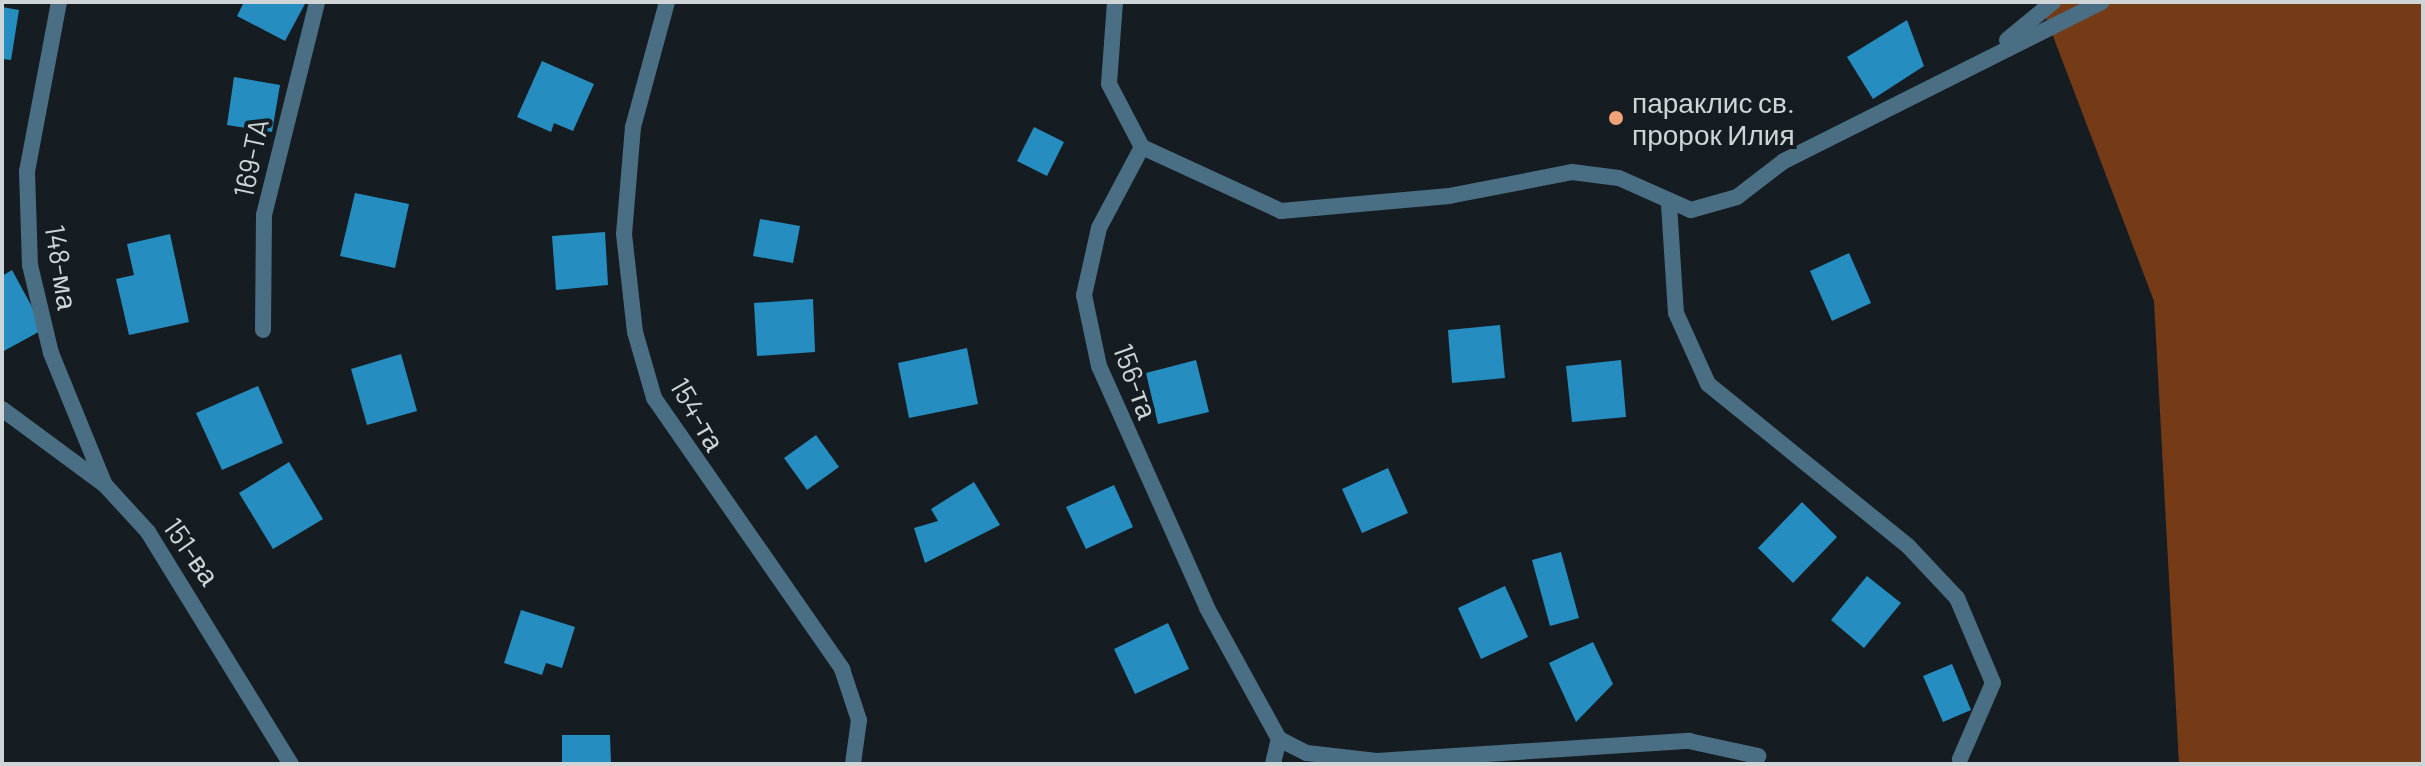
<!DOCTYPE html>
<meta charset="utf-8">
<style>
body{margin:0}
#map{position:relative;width:2425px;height:766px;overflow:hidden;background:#151d22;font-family:Barlow,sans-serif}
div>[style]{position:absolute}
.forest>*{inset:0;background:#753b17}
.building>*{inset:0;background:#268dc0}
.service>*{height:16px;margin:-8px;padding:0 8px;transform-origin:8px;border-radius:8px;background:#4a6e83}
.minor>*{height:16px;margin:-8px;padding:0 8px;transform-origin:8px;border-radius:8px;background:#4a6e83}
.dots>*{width:22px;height:22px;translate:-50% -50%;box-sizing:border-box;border:4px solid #151d22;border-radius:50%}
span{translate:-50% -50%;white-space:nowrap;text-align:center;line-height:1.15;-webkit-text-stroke:8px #151d22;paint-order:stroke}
.poi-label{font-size:28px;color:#cfd4d7}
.left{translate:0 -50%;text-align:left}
.street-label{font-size:28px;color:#cfd4d7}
.frame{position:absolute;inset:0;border:4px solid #cfd4d7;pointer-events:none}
</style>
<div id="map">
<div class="forest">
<div style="clip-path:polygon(2040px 2px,2423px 2px,2423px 764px,2179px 764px,2154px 301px)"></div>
</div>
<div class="building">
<div style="clip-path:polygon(244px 2px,306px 2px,285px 41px,237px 16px)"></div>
<div style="clip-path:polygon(2px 7px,19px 10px,11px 60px,2px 59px)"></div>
<div style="clip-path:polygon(1907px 20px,1924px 66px,1873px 99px,1847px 57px)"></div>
<div style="clip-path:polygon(542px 61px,594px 84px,573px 131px,554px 123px,551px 132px,517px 117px)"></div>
<div style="clip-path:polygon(234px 77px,280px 85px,272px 132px,227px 125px)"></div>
<div style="clip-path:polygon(1034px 127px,1064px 142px,1047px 176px,1017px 161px)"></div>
<div style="clip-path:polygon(355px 193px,409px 204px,395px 268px,340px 256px)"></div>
<div style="clip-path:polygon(760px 219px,800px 226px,793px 263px,753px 256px)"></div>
<div style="clip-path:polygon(605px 232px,608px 285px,556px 290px,552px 236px)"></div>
<div style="clip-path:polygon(170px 234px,189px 322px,129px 335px,116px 279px,134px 275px,127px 244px)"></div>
<div style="clip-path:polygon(1849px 253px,1871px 303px,1832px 321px,1810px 271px)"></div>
<div style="clip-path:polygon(12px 270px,44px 329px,2px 352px,2px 276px)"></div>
<div style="clip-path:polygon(813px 299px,815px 352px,757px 356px,754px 303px)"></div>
<div style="clip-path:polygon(1500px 325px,1505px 378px,1452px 383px,1448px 330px)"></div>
<div style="clip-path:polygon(967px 348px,978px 404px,909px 418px,898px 363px)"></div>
<div style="clip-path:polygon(401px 354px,417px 411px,367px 425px,351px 369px)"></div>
<div style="clip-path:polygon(1196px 360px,1209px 412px,1158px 424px,1146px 373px)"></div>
<div style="clip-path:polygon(1621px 360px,1626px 417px,1572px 422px,1566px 366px)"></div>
<div style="clip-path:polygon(258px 386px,283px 443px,222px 470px,196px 413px)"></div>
<div style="clip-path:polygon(816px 435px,839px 467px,807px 490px,784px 458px)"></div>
<div style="clip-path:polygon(289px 462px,323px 519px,273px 549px,239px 493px)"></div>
<div style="clip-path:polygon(1388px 468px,1408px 513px,1362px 533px,1342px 489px)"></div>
<div style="clip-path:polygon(974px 482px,1000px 525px,925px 563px,914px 528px,938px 521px,931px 509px)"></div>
<div style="clip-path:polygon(1114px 485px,1133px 527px,1086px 549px,1066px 507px)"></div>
<div style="clip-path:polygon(1802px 502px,1837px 537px,1793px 583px,1758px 548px)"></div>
<div style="clip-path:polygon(1561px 552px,1579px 618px,1550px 626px,1532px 560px)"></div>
<div style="clip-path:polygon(1867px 576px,1901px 603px,1864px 648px,1831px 620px)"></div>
<div style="clip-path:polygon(1505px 586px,1528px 637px,1481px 659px,1458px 608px)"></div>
<div style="clip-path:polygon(521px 610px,575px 627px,562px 668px,546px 663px,542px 675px,504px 663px)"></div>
<div style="clip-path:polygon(1168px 623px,1189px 669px,1135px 694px,1114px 649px)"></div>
<div style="clip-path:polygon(1593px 642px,1613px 684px,1576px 722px,1549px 663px)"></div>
<div style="clip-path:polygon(1952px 664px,1971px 710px,1943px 722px,1923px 676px)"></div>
<div style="clip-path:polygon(562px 735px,610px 735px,611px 764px,562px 764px)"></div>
</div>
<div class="service">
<div style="left:1273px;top:764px;width:26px;rotate:-77deg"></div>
</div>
<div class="minor">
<div style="left:59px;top:2px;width:172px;rotate:100.7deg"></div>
<div style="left:27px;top:171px;width:94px;rotate:88.2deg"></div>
<div style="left:30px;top:265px;width:90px;rotate:76.6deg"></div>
<div style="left:51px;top:353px;width:143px;rotate:67.8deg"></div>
<div style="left:667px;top:2px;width:130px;rotate:105.2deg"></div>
<div style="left:633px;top:127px;width:107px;rotate:94.8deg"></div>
<div style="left:624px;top:234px;width:99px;rotate:83.6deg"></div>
<div style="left:635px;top:332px;width:69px;rotate:73.9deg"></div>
<div style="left:654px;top:398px;width:330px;rotate:55.2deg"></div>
<div style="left:842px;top:669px;width:54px;rotate:71.6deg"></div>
<div style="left:859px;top:720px;width:44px;rotate:97.8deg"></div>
<div style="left:1115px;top:2px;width:82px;rotate:94.2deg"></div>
<div style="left:1109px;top:84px;width:71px;rotate:62.4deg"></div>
<div style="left:1142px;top:147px;width:92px;rotate:118deg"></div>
<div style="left:1099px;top:228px;width:69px;rotate:102.6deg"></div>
<div style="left:1084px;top:295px;width:73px;rotate:78.1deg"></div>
<div style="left:1099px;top:366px;width:265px;rotate:65.9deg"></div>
<div style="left:1207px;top:608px;width:149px;rotate:61.2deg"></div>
<div style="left:1279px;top:739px;width:31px;rotate:27deg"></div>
<div style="left:1307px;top:753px;width:70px;rotate:6.5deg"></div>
<div style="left:1377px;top:761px;width:313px;rotate:-3.7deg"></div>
<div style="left:1689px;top:741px;width:71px;rotate:12.3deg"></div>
<div style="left:2007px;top:40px;width:60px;rotate:-39.6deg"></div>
<div style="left:1142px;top:147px;width:153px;rotate:24.7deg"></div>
<div style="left:1281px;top:211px;width:169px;rotate:-5.1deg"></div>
<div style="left:1449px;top:196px;width:125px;rotate:-11deg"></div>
<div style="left:1572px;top:172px;width:47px;rotate:7.3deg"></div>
<div style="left:1619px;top:178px;width:79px;rotate:24deg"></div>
<div style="left:1691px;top:210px;width:48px;rotate:-15.8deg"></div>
<div style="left:1737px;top:197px;width:59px;rotate:-37.5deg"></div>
<div style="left:1784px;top:161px;width:355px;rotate:-26.6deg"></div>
<div style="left:1669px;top:205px;width:108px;rotate:86.3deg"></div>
<div style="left:1676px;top:313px;width:78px;rotate:65.7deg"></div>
<div style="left:1708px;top:384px;width:257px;rotate:39deg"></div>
<div style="left:1908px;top:546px;width:71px;rotate:46.7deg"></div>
<div style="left:1957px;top:598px;width:92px;rotate:67deg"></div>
<div style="left:1993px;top:683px;width:83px;rotate:113.5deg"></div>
<div style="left:263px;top:330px;width:115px;rotate:-89.5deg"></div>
<div style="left:264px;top:215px;width:219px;rotate:-76deg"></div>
<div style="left:2px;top:409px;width:128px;rotate:36.4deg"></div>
<div style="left:105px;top:485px;width:64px;rotate:47.5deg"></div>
<div style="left:148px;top:532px;width:273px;rotate:58.4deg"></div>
</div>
<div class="dots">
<div style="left:1616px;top:118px;background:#f0a378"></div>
</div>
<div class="poi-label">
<span class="left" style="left:1632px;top:118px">параклис св.<br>пророк Илия</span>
</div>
<div class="street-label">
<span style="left:250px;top:158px;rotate:-78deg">169-TA</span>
<span style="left:62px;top:267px;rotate:81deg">148-ма</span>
<span style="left:1136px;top:381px;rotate:70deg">156-та</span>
<span style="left:698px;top:414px;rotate:60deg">154-та</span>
<span style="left:192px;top:551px;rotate:55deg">151-ва</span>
</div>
<div class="frame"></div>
</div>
